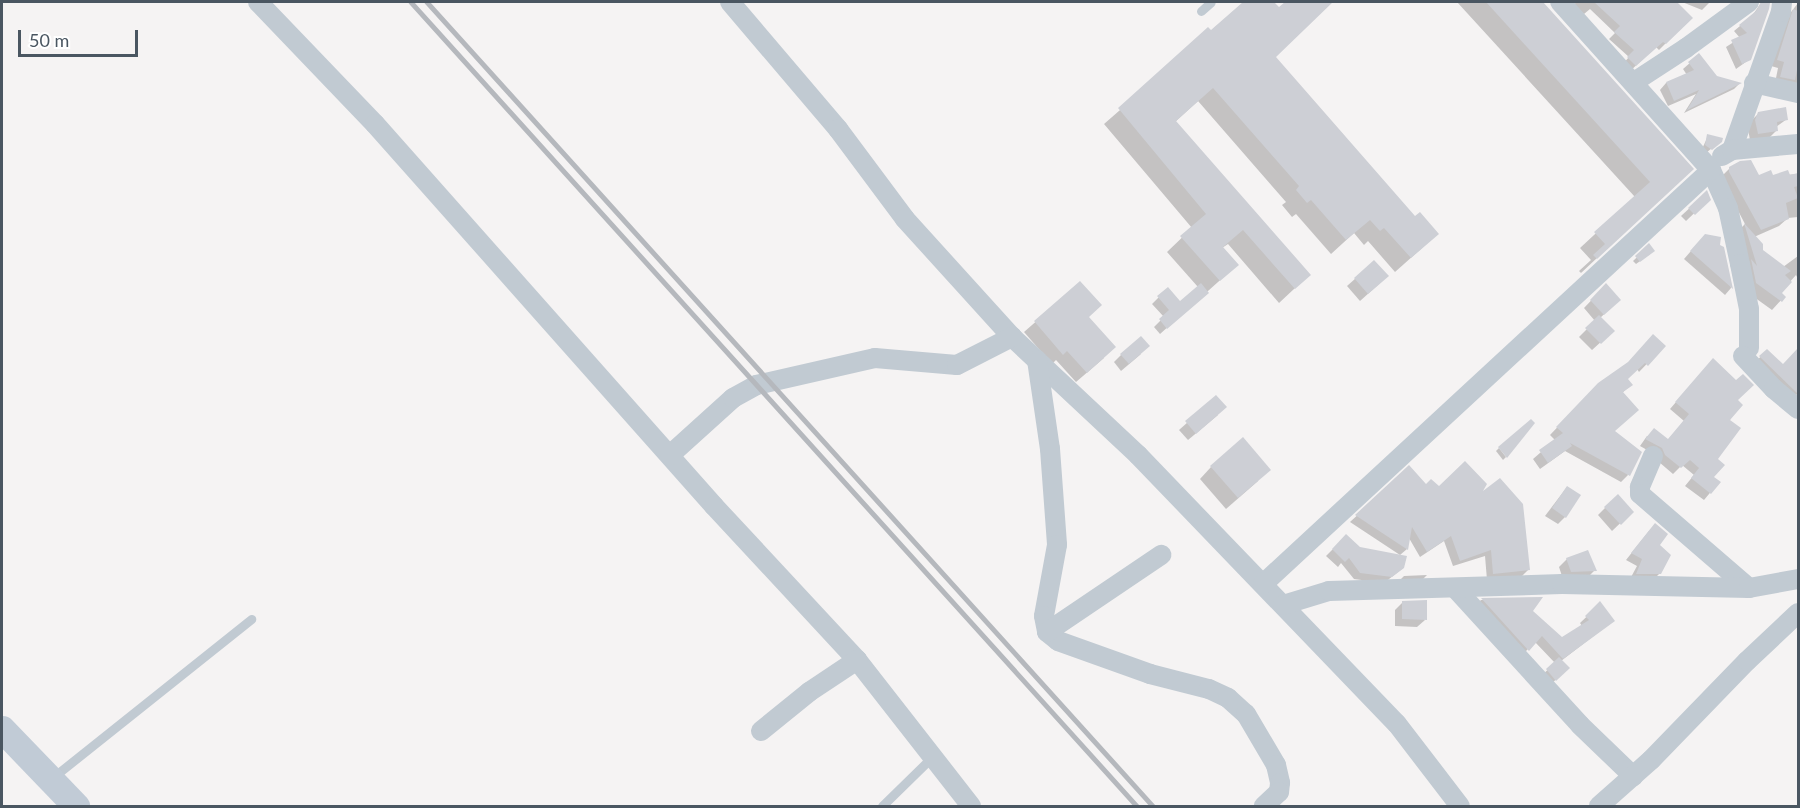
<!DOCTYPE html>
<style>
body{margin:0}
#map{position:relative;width:1800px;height:808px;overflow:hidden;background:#f5f3f3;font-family:Lato,sans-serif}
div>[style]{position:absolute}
.shadow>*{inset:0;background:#0003}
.building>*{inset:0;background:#cdcfd5}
.service>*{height:9px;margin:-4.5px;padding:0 4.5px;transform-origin:4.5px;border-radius:4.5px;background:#c1cad2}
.minor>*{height:20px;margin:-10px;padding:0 10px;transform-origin:10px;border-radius:10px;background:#c1cad2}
.secondary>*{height:27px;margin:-13.5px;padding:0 13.5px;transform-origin:13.5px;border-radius:13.5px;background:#c1cbd6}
.rail>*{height:4.5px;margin:-2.25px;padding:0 2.25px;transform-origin:2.25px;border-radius:2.25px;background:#b5b8bd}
span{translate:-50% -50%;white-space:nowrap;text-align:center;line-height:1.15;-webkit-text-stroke:4.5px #fff;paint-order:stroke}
.frame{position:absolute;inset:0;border:3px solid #4a5661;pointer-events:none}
.scale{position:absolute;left:18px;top:30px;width:120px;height:27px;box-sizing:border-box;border:3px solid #4a5661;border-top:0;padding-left:8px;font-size:18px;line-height:21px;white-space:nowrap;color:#4a5661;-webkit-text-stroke:4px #fff;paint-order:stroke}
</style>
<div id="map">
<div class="shadow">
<div style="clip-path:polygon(1244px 2px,1272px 2px,1279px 9px,1287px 2px,1331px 2px,1274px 57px,1422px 248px,1395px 272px,1368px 241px,1364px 245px,1354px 233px,1331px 254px,1296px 214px,1292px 217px,1282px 205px,1286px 202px,1198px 101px,1175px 122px,1309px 275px,1279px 303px,1228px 244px,1222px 248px,1237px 265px,1160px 334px,1154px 327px,1164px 317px,1152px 304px,1167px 289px,1180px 303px,1198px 287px,1167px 252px,1192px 228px,1104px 124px)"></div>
<div style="clip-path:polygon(1457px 2px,1540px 2px,1692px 169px,1581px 273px,1579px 271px,1591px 260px,1580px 248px,1635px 197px)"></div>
<div style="clip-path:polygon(1577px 2px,1623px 2px,1640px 18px,1650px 2px,1675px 2px,1691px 18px,1659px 50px,1656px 47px,1629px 72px,1622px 65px,1629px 57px,1609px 39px,1615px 33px,1590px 9px,1584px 14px,1574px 4px)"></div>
<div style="clip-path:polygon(1682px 2px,1710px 2px,1702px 10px)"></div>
<div style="clip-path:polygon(1761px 3px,1750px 59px,1736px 69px,1726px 47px,1740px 38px,1734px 31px,1752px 16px)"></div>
<div style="clip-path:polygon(1798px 3px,1798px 89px,1775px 83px,1778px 68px,1771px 66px,1788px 16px)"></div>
<div style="clip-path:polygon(1699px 55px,1716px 78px,1739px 84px,1734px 89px,1684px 113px,1696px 94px,1668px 106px,1660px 90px,1666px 83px,1687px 75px,1683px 69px)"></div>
<div style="clip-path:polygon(1759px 113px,1787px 119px,1776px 127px,1776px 131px,1768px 139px,1750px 140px,1748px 129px,1751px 121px)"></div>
<div style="clip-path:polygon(1708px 136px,1716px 145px,1707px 152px,1702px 149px)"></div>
<div style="clip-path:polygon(1730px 168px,1759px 177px,1798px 174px,1798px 217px,1788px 218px,1779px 226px,1754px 237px,1761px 251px,1783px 267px,1798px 256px,1798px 279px,1796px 275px,1780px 293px,1784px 297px,1772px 310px,1747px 292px,1735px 234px,1745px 224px,1722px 180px,1722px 176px)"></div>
<div style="clip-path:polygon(1706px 193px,1709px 199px,1686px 221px,1681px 216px)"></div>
<div style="clip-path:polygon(1698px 243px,1723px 248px,1731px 288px,1725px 295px,1684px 259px)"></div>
<div style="clip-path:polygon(1649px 246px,1650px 254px,1636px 264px,1633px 261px)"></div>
<div style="clip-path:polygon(1374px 262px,1379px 284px,1360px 301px,1347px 286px)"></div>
<div style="clip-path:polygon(1080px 283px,1088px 317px,1104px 358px,1076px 382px,1056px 360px,1052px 364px,1024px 332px)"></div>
<div style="clip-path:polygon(1606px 285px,1612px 307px,1600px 318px,1613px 331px,1592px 350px,1579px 337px,1595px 321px,1584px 308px)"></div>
<div style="clip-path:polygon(1664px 346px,1639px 372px,1637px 369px,1626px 379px,1631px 385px,1622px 393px,1613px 431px,1628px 475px,1621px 482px,1565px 451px,1540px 469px,1533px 459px,1555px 440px,1550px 435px,1591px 392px)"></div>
<div style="clip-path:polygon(1798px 350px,1798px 393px,1793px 399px,1755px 362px,1767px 351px,1783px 366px)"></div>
<div style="clip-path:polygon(1141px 354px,1121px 371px,1114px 362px,1121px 355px)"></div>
<div style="clip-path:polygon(1707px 366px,1736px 401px,1712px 477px,1719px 482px,1704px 500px,1685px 486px,1694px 475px,1682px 465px,1673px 474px,1659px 462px,1656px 455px,1640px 446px,1647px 436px,1667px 441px,1684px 421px,1670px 409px)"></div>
<div style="clip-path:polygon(1216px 397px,1218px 415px,1188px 440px,1179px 430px)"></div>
<div style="clip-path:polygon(1499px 448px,1506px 457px,1503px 460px,1496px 451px)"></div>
<div style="clip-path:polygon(1211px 467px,1258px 481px,1226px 509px,1200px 479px)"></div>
<div style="clip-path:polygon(1409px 468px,1426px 486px,1478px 496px,1529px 569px,1522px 576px,1487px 580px,1485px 556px,1453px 566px,1444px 541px,1420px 557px,1409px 538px,1407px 549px,1400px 555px,1350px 522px)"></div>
<div style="clip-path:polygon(1567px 487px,1565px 517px,1558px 524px,1545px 516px)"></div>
<div style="clip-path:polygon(1605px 508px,1632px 512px,1612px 531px,1598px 515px)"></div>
<div style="clip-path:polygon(1649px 531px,1658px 545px,1660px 573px,1653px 580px,1630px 579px,1637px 566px,1626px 560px)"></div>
<div style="clip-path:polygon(1346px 536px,1359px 549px,1403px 568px,1384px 583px,1354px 579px,1341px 563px,1338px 567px,1326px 556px)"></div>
<div style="clip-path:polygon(1567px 559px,1595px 570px,1587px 578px,1563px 579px,1559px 567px)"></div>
<div style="clip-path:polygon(1427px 575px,1423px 579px,1400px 580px,1404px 576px)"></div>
<div style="clip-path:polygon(1540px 598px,1531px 611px,1562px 639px,1582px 626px,1580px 623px,1600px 604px,1613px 621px,1561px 661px,1568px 668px,1548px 687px,1539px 678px,1555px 663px,1535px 642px,1521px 656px,1475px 606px,1481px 600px)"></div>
<div style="clip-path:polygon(1403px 602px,1425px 620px,1417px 627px,1395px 626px,1395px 610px)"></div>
</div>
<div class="building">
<div style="clip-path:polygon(1243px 2px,1274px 2px,1279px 7px,1285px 2px,1333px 2px,1276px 57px,1415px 216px,1420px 212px,1439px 234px,1411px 258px,1384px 228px,1380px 231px,1370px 220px,1346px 240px,1311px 200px,1307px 203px,1296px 190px,1299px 186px,1213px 88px,1176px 121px,1311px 275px,1295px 289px,1243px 230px,1223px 247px,1239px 265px,1220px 281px,1180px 236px,1206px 214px,1118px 108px,1208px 27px,1211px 30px)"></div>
<div style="clip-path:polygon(1486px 2px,1543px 2px,1694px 169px,1597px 259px,1593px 255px,1605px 244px,1594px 232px,1650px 182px)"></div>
<div style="clip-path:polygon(1594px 2px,1677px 2px,1693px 18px,1666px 44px,1663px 42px,1636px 66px,1627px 57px,1634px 50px,1614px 32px,1620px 26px)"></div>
<div style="clip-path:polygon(1761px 2px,1770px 3px,1769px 9px,1751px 60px,1742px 64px,1731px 40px,1747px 33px,1739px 25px,1756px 11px)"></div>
<div style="clip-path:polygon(1793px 9px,1798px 11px,1798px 65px,1795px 80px,1780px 77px,1784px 62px,1777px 60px)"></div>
<div style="clip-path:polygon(1699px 53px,1717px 76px,1742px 83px,1687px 110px,1699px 90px,1674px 101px,1666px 82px,1694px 70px,1688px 62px)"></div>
<div style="clip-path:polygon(1786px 107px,1788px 120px,1777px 122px,1778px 131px,1758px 134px,1755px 120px,1758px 112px)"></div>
<div style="clip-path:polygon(1707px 134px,1723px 138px,1722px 142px,1712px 150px,1705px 145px)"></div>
<div style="clip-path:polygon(1751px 160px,1759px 175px,1771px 170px,1773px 175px,1788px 170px,1790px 175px,1798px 173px,1798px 186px,1794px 187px,1798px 198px,1786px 203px,1789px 219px,1761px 230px,1729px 172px,1729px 167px,1740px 161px)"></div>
<div style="clip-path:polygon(1707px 190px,1711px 200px,1695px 215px,1688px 208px)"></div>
<div style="clip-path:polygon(1744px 223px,1763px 244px,1763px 250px,1791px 271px,1785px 275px,1792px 282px,1782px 293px,1786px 297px,1782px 302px,1756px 283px,1751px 259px,1757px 266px)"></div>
<div style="clip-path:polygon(1705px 234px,1721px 237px,1720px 245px,1724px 247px,1733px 289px,1690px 251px)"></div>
<div style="clip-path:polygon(1649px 243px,1655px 251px,1640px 262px,1635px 256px)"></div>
<div style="clip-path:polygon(1374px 260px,1389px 276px,1368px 294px,1354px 278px)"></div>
<div style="clip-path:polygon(1080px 281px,1102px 305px,1089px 317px,1116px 347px,1087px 373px,1067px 351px,1063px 355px,1034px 321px)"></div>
<div style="clip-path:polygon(1201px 283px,1209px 293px,1167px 329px,1159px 319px,1169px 310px,1157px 296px,1168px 287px,1180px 301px)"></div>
<div style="clip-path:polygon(1606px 283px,1621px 300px,1604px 315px,1590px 300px)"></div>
<div style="clip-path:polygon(1599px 315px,1615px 331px,1601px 344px,1585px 328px)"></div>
<div style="clip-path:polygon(1653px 334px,1666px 346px,1648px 366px,1645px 363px,1628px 379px,1633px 385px,1623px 392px,1639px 410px,1615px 431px,1642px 452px,1630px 476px,1570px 443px,1572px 446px,1548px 463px,1539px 450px,1563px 433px,1556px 427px,1598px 383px,1628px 362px)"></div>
<div style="clip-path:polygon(1141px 336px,1150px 346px,1129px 364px,1120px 354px)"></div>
<div style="clip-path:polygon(1798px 348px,1798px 394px,1759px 356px,1767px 349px,1783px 364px)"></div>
<div style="clip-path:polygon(1713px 358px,1736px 380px,1743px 374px,1754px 385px,1738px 400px,1743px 405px,1730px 420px,1741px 428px,1718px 459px,1725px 465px,1714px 477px,1721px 482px,1711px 494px,1691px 478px,1699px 468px,1690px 460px,1681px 468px,1665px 455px,1662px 448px,1645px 439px,1654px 428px,1668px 439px,1689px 414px,1675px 402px)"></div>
<div style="clip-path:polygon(1216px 395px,1227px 407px,1196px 434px,1185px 421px)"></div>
<div style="clip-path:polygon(1531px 419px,1535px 423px,1507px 458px,1498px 447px)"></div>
<div style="clip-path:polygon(1243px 437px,1271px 470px,1238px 498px,1210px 466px)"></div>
<div style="clip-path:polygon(1465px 461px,1487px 484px,1483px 491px,1500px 478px,1523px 504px,1530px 570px,1493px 574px,1491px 550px,1460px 561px,1451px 536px,1427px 552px,1412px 527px,1408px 550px,1355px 515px,1409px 465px,1426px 484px,1431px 479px,1439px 486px)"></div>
<div style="clip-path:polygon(1567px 486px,1581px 495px,1566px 518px,1552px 508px)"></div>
<div style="clip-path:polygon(1618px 494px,1634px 512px,1621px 525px,1604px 507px)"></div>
<div style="clip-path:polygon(1655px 523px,1668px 534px,1660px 545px,1671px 555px,1661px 574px,1636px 574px,1642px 559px,1631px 553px)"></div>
<div style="clip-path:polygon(1346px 534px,1360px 547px,1407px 556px,1404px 568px,1392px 577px,1360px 573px,1349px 558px,1345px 562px,1332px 549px)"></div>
<div style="clip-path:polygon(1588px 550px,1597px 571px,1571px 572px,1566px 558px)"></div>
<div style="clip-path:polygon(1543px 597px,1533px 611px,1562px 637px,1589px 620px,1585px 616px,1600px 601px,1615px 621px,1563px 659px,1542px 636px,1529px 651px,1481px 598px)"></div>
<div style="clip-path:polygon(1427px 600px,1427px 620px,1402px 619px,1402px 601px)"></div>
<div style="clip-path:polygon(1559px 657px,1570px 668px,1556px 681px,1546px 669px)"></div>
</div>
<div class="service">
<div style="left:1201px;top:11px;width:13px;rotate:-42deg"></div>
<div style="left:52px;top:778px;width:255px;rotate:-38.6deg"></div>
<div style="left:882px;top:806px;width:70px;rotate:-44.4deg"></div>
</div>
<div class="minor">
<div style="left:258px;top:2px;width:169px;rotate:46.2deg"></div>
<div style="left:375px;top:124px;width:511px;rotate:48.41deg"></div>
<div style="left:714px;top:506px;width:210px;rotate:47.1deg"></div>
<div style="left:857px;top:660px;width:185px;rotate:52deg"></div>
<div style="left:730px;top:2px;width:167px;rotate:49.6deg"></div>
<div style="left:838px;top:129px;width:112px;rotate:53.3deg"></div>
<div style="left:905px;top:219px;width:159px;rotate:47.8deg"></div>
<div style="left:1012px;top:337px;width:173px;rotate:43.1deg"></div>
<div style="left:1138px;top:455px;width:373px;rotate:46.1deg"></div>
<div style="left:1397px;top:724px;width:103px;rotate:52.5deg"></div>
<div style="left:1634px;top:82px;width:62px;rotate:-33.2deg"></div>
<div style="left:1686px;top:48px;width:78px;rotate:-36.1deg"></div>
<div style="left:1754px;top:83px;width:45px;rotate:12.8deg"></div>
<div style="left:1732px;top:150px;width:146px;rotate:-70.5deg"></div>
<div style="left:1781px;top:12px;width:10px;rotate:-84deg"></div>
<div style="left:1722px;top:156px;width:12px;rotate:-31deg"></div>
<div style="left:1732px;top:150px;width:66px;rotate:-5.2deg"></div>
<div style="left:1711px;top:170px;width:42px;rotate:65.9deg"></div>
<div style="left:1728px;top:208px;width:57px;rotate:77.9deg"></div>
<div style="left:1740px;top:264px;width:46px;rotate:78.7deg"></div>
<div style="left:1749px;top:309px;width:39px;rotate:90deg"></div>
<div style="left:1743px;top:356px;width:45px;rotate:46.8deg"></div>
<div style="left:1774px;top:389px;width:31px;rotate:40deg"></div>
<div style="left:1037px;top:360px;width:90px;rotate:81.7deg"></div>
<div style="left:1050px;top:449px;width:96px;rotate:85.8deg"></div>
<div style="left:1057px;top:545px;width:72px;rotate:100.4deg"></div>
<div style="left:1044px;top:616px;width:16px;rotate:79deg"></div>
<div style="left:1047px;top:632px;width:14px;rotate:39deg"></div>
<div style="left:1058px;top:641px;width:98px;rotate:19.7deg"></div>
<div style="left:1150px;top:674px;width:61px;rotate:14.3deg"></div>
<div style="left:1209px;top:689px;width:21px;rotate:25deg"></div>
<div style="left:1228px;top:698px;width:24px;rotate:42deg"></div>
<div style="left:1246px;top:714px;width:59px;rotate:59.5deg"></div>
<div style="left:1276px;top:765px;width:18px;rotate:77deg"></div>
<div style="left:1280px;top:783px;width:9px;rotate:96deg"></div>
<div style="left:1279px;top:792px;width:21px;rotate:137deg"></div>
<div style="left:670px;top:455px;width:85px;rotate:-42.1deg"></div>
<div style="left:733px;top:398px;width:26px;rotate:-29deg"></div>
<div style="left:756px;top:385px;width:122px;rotate:-12.8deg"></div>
<div style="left:875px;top:358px;width:82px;rotate:4.9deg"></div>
<div style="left:957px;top:365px;width:62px;rotate:-27deg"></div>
<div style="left:1653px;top:456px;width:34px;rotate:113deg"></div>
<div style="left:1640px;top:487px;width:7px;rotate:90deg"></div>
<div style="left:1640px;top:494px;width:144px;rotate:40.8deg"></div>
<div style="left:1263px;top:584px;width:610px;rotate:-42.74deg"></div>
<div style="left:1711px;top:170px;width:226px;rotate:-131.9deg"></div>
<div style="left:1455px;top:588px;width:185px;rotate:47.6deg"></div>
<div style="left:1580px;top:725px;width:74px;rotate:43.9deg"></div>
<div style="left:1283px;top:605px;width:48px;rotate:-16.9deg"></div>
<div style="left:1329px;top:591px;width:233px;rotate:-1.7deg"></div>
<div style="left:1562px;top:584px;width:187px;rotate:1.2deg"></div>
<div style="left:1749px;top:588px;width:50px;rotate:-10.4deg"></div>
<div style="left:1047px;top:632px;width:138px;rotate:-34deg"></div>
<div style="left:761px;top:731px;width:62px;rotate:-39.1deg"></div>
<div style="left:809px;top:692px;width:58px;rotate:-33.7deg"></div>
<div style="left:1599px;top:806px;width:69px;rotate:-41.5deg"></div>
<div style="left:1651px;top:760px;width:138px;rotate:-45.9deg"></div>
<div style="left:1747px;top:661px;width:70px;rotate:-43.3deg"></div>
</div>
<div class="secondary">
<div style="left:2px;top:729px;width:107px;rotate:46.1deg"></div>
</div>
<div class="rail">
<div style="left:411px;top:2px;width:1083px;rotate:47.92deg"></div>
<div style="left:427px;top:2px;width:1083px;rotate:47.92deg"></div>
</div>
<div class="frame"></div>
<div class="scale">50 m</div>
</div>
